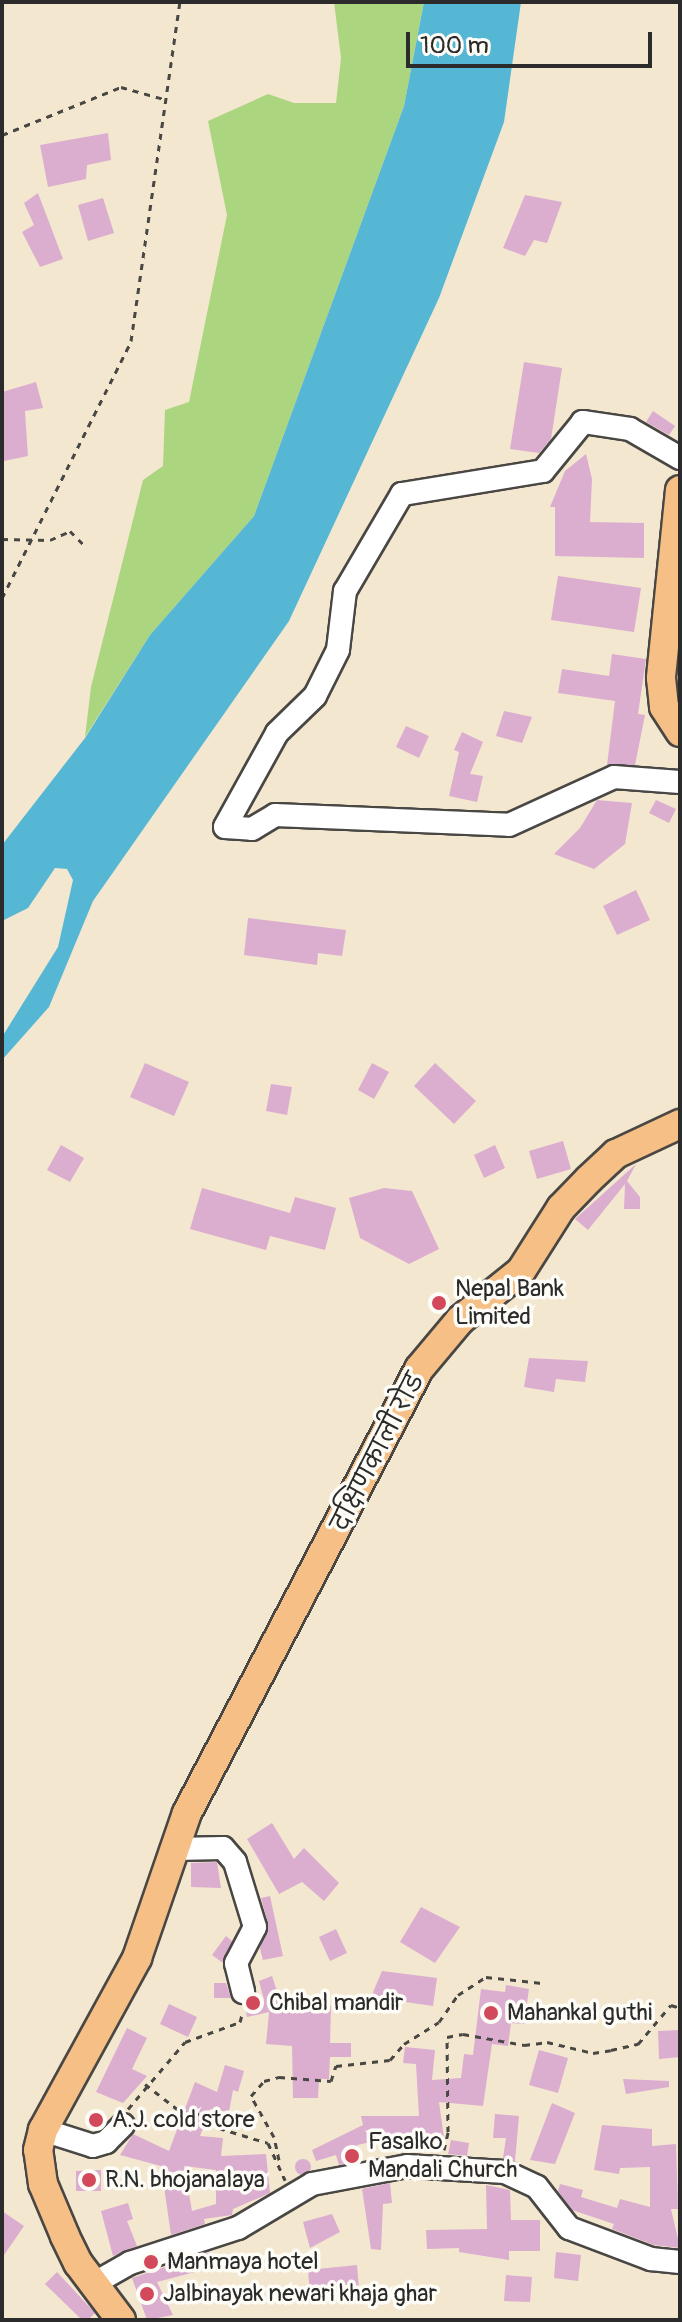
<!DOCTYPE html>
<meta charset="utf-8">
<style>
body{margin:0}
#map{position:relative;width:682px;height:2322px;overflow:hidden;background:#f3e7cf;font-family:Pangolin,"Playpen Sans Deva",sans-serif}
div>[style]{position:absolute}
.green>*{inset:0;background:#acd580}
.water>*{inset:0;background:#56b7d5}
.building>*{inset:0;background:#dbaed0}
.round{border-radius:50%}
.path>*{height:3px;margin-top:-1.5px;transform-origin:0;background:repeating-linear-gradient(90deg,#494744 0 6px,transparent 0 12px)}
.roads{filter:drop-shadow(2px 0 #494744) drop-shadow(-2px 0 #494744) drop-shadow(0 2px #494744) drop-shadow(0 -2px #494744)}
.minor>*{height:22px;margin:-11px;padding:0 11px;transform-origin:11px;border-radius:11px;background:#fff}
.major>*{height:28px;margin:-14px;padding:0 14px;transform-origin:14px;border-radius:14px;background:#f5bf86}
.dots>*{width:22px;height:22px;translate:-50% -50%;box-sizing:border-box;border:4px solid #fdfcf7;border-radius:50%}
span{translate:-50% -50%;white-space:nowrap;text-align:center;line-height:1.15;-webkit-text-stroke:7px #fdfcf7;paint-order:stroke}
.poi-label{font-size:24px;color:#2b2b2b}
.left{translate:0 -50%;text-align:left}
.street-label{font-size:24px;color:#2b2b2b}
.frame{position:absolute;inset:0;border:4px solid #2b2b2b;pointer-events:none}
.scale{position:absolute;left:406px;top:32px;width:246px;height:36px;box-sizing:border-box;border:4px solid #2b2b2b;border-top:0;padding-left:10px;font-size:24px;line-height:28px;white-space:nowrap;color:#2b2b2b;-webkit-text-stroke:6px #fdfcf7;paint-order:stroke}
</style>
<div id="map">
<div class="green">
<div style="clip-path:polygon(334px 2px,424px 2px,404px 106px,254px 516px,150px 635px,85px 737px,91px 687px,143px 480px,163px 466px,165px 410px,189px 402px,227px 215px,208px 121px,268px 94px,294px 103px,336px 103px,341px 58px)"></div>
</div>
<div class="water">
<div style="clip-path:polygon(424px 2px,521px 2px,504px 122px,439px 298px,289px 621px,93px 901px,49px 1007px,2px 1060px,2px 1037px,58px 947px,73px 880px,67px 869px,55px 868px,28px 908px,2px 921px,2px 845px,85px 738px,150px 635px,254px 516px,404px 106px)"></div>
</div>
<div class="building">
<div style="clip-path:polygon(108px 133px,111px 160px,87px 165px,86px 179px,48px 187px,40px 145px)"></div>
<div style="clip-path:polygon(38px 193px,63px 259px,40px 267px,22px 232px,34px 225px,24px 203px)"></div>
<div style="clip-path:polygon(525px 195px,562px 202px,547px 243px,534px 240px,525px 256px,503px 248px)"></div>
<div style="clip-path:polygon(103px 198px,114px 233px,88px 241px,78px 205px)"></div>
<div style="clip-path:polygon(524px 362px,562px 368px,551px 439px,539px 453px,510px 449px)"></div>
<div style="clip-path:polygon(36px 382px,43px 408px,25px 411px,28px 456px,4px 461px,2px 392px)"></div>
<div style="clip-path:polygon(653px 411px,675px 426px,669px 435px,646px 422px)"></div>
<div style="clip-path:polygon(586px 454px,592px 479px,590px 522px,644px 523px,644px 558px,555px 556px,555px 507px,550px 507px,565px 471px)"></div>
<div style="clip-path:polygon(558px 576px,641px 588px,634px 632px,551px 620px)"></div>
<div style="clip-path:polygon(612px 654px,646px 659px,638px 714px,645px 715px,635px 765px,607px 765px,615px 701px,558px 693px,562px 669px,609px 676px)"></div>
<div style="clip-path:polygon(504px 711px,532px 717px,522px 743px,496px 736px)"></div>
<div style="clip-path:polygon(406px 726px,429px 736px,419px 758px,396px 747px)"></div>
<div style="clip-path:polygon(462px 732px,483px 742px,470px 774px,483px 776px,477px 802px,449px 796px,459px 752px,454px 750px)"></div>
<div style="clip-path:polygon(597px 800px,632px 803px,625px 844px,594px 869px,554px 854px,580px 828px)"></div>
<div style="clip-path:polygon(656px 800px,676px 809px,669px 823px,649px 813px)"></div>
<div style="clip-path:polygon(636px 890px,650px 920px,617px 935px,603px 906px)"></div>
<div style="clip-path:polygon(248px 918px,346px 930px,342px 956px,318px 953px,317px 965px,244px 955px)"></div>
<div style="clip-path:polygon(145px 1063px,189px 1082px,174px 1116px,130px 1097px)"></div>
<div style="clip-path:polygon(372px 1063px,389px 1072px,374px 1099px,358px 1090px)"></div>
<div style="clip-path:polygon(435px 1063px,476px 1101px,454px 1124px,414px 1086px)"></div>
<div style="clip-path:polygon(271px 1084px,292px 1087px,287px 1115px,266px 1111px)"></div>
<div style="clip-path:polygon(563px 1141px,571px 1169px,537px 1179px,529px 1151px)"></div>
<div style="clip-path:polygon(61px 1145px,84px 1158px,70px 1182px,47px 1170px)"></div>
<div style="clip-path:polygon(495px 1145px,505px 1168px,484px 1178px,474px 1155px)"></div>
<div style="clip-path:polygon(636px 1164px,627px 1181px,640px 1197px,640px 1209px,624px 1209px,625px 1184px,588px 1230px,575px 1219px)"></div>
<div style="clip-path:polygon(202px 1188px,290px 1213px,295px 1197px,336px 1208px,325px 1250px,270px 1236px,266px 1250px,190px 1229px)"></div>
<div style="clip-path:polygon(384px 1188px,412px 1191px,439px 1249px,409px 1264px,360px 1238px,349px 1198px)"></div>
<div style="clip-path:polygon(529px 1358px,588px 1361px,585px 1382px,556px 1379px,554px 1392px,524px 1387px)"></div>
<div style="clip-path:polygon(272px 1823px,294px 1859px,304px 1848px,339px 1883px,324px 1901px,302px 1882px,279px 1894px,247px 1839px)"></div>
<div style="clip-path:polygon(217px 1862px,221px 1888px,191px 1887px,191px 1863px)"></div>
<div style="clip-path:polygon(270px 1896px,283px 1956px,263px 1960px,260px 1948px,268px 1924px,261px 1898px)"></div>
<div style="clip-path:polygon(421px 1907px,460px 1927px,435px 1963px,400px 1942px)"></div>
<div style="clip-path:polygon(336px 1929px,347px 1953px,330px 1961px,319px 1937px)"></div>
<div style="clip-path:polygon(226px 1936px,232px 1941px,223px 1963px,212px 1955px)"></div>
<div style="clip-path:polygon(382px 1971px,437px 1978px,433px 2006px,371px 1997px)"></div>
<div style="clip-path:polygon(272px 1976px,282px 2006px,331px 2006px,330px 2043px,351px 2043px,351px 2057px,330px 2057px,329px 2079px,319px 2079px,318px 2098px,293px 2098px,292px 2046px,266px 2044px,269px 2012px,247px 2017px,245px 2006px,264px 2000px,259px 1981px)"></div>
<div style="clip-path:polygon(214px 1983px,226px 1983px,231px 1998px,214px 1998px)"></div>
<div style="clip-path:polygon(506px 1985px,529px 1989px,524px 2024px,511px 2023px,508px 2046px,492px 2044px,483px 2106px,439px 2102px,444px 2138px,395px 2142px,395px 2137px,357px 2145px,361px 2158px,349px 2163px,339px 2165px,336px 2155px,316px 2161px,312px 2150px,363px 2125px,361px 2116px,419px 2116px,416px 2064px,403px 2063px,405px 2047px,435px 2050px,432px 2080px,461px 2078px,464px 2054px,473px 2055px,481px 1989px,505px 1992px)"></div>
<div style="clip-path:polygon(169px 2004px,197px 2017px,188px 2037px,160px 2024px)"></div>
<div style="clip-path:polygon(127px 2028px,147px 2038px,132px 2069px,147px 2076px,123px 2103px,96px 2092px)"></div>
<div style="clip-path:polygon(680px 2030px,680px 2057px,659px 2059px,658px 2031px)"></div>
<div style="clip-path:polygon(539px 2050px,568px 2058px,558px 2093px,529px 2085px)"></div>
<div style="clip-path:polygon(evenodd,225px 2065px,244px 2071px,238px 2092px,233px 2090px,229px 2112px,210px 2109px,200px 2136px,223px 2138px,221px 2156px,266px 2154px,270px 2193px,233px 2209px,232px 2215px,204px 2219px,205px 2224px,171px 2235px,161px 2166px,120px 2155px,133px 2134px,169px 2151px,195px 2082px,217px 2092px,225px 2065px,184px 2166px,216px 2170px,216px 2204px,192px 2211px,184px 2166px)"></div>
<div style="clip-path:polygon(623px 2079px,669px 2081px,669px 2087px,626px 2094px)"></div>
<div style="clip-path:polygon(552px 2103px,575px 2113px,555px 2164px,530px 2160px)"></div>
<div style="clip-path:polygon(495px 2114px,519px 2116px,515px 2161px,503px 2158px,506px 2138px,493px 2138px)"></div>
<div style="clip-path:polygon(602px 2125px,652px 2129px,652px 2146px,676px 2144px,678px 2209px,671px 2209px,680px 2248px,654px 2245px,612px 2229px,614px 2224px,572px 2210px,558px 2191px,560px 2184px,583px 2190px,581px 2197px,617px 2208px,620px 2199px,650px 2207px,650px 2167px,620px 2168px,619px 2174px,594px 2170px)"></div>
<div style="clip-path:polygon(451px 2140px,469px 2143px,467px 2156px,448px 2154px)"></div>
<div class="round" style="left:295px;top:2159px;width:16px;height:16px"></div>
<div style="clip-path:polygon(101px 2170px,101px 2191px,76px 2191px,76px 2171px)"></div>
<div style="clip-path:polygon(390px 2183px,392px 2203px,383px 2204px,381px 2250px,371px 2249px,362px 2189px)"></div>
<div style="clip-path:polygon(486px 2185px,510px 2190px,511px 2220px,540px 2220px,540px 2251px,509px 2251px,509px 2260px,459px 2252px,459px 2248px,427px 2249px,426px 2230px,487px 2229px)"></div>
<div style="clip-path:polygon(128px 2203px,133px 2219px,127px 2221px,137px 2246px,113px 2256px,101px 2211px)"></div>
<div style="clip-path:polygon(2px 2211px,24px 2226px,2px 2258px)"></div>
<div style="clip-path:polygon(332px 2214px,340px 2232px,310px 2248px,303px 2222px)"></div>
<div style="clip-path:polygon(210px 2252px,214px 2267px,157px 2282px,173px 2315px,147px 2320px,132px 2278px)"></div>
<div style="clip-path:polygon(556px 2252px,581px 2255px,578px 2281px,554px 2278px)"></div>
<div style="clip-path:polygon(357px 2265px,359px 2290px,310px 2294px,308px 2270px)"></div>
<div style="clip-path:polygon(57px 2272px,95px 2313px,88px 2320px,82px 2320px,45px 2284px)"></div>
<div style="clip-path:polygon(506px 2275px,532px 2277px,530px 2302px,504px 2301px)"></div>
</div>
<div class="path">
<div style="left:2px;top:135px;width:128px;rotate:-22deg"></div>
<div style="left:121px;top:87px;width:45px;rotate:15.6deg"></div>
<div style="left:2px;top:539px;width:48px;rotate:1.2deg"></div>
<div style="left:50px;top:540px;width:22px;rotate:-24deg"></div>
<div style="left:70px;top:531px;width:18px;rotate:45deg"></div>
<div style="left:2px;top:598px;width:288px;rotate:-63.3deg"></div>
<div style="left:131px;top:341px;width:343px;rotate:-81.8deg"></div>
<div style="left:145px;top:2084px;width:46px;rotate:37.9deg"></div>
<div style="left:181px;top:2112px;width:20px;rotate:6deg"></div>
<div style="left:201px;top:2114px;width:23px;rotate:38deg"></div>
<div style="left:219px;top:2128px;width:51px;rotate:17deg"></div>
<div style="left:268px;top:2143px;width:41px;rotate:65.3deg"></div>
<div style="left:128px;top:2109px;width:88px;rotate:-49.6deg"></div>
<div style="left:185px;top:2042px;width:59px;rotate:-20deg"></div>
<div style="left:240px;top:2022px;width:11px;rotate:-75deg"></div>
<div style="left:444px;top:2150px;width:18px;rotate:-77deg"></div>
<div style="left:448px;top:2132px;width:95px;rotate:-90.6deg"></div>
<div style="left:447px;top:2037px;width:16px;rotate:-11deg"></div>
<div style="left:463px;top:2034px;width:62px;rotate:10.2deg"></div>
<div style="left:524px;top:2045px;width:23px;rotate:-7deg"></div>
<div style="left:547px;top:2042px;width:47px;rotate:13.4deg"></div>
<div style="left:593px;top:2053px;width:18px;rotate:-9deg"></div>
<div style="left:611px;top:2050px;width:28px;rotate:-13deg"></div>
<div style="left:638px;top:2044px;width:51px;rotate:-49.8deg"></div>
<div style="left:671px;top:2005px;width:9px;rotate:18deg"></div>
<div style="left:279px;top:2160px;width:24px;rotate:-102deg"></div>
<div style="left:274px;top:2137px;width:47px;rotate:-119.3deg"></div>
<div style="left:251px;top:2096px;width:20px;rotate:-49deg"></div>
<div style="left:264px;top:2081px;width:16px;rotate:-15deg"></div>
<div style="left:279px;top:2077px;width:52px;rotate:4.4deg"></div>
<div style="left:331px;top:2081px;width:16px;rotate:-72deg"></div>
<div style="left:336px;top:2066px;width:54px;rotate:-6.3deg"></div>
<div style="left:390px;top:2060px;width:21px;rotate:-49deg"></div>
<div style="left:404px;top:2044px;width:41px;rotate:-32.2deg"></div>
<div style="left:439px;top:2022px;width:33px;rotate:-55deg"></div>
<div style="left:458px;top:1995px;width:33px;rotate:-33deg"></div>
<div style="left:486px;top:1977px;width:56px;rotate:6.1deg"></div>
</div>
<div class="roads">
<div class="minor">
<div style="left:680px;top:458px;width:58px;rotate:-149.9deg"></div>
<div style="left:630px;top:429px;width:48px;rotate:-171.5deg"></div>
<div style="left:583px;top:422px;width:63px;rotate:129.2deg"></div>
<div style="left:543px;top:471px;width:143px;rotate:170.7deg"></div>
<div style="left:402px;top:494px;width:113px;rotate:120.4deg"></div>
<div style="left:345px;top:591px;width:59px;rotate:96.8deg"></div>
<div style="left:338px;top:650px;width:51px;rotate:116.6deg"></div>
<div style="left:315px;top:696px;width:53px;rotate:135.8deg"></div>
<div style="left:277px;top:733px;width:107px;rotate:119deg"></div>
<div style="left:225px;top:827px;width:27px;rotate:4deg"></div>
<div style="left:252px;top:829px;width:27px;rotate:-31deg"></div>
<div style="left:275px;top:815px;width:234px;rotate:2.4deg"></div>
<div style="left:509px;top:825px;width:115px;rotate:-24.6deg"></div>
<div style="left:614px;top:777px;width:66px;rotate:4.3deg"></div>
<div style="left:175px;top:1849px;width:48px;rotate:-1.2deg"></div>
<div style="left:223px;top:1848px;width:18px;rotate:49deg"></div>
<div style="left:235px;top:1862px;width:68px;rotate:72.9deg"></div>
<div style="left:255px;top:1927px;width:41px;rotate:117.8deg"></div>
<div style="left:236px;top:1963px;width:30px;rotate:76deg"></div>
<div style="left:43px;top:2130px;width:52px;rotate:17.7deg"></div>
<div style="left:93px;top:2146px;width:14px;rotate:-17deg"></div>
<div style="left:106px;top:2142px;width:24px;rotate:-45deg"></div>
<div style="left:93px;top:2284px;width:43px;rotate:-29.6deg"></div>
<div style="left:130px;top:2263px;width:114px;rotate:-18deg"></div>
<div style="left:238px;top:2228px;width:86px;rotate:-30.7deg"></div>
<div style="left:312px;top:2184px;width:97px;rotate:-10.7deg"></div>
<div style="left:407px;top:2166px;width:98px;rotate:3.5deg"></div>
<div style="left:505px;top:2172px;width:35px;rotate:25deg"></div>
<div style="left:537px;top:2187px;width:52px;rotate:52deg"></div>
<div style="left:569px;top:2228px;width:88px;rotate:20.7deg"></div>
<div style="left:651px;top:2259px;width:29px;rotate:6deg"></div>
</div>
<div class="major">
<div style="left:680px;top:490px;width:189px;rotate:95.8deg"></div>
<div style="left:661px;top:678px;width:29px;rotate:84deg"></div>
<div style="left:664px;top:707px;width:30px;rotate:57deg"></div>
<div style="left:121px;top:2320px;width:71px;rotate:-127deg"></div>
<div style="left:78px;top:2263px;width:30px;rotate:-116deg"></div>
<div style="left:65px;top:2236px;width:56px;rotate:-112.9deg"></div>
<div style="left:43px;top:2184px;width:34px;rotate:-98deg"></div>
<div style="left:38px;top:2150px;width:21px;rotate:-76deg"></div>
<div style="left:43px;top:2130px;width:196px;rotate:-61.3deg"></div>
<div style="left:137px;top:1958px;width:153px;rotate:-71deg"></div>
<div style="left:187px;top:1813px;width:501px;rotate:-62.41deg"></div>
<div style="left:419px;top:1369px;width:64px;rotate:-50.1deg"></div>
<div style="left:460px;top:1320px;width:78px;rotate:-38.8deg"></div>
<div style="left:521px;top:1271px;width:75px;rotate:-57.6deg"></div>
<div style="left:561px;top:1208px;width:40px;rotate:-46deg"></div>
<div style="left:589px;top:1179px;width:37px;rotate:-43deg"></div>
<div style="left:616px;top:1154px;width:71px;rotate:-25.1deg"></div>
</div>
</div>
<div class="dots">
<div style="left:439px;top:1303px;background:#d1495b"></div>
<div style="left:253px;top:2003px;background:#d1495b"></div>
<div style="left:491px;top:2013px;background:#d1495b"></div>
<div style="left:96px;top:2120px;background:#d1495b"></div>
<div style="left:352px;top:2156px;background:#d1495b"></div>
<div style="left:89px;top:2180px;background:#d1495b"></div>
<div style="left:151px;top:2262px;background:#d1495b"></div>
<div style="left:147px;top:2294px;background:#d1495b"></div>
</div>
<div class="poi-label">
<span class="left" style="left:455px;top:1303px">Nepal Bank<br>Limited</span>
<span class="left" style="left:269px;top:2003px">Chibal mandir</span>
<span class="left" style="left:507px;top:2013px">Mahankal guthi</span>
<span class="left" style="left:112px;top:2120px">A.J. cold store</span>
<span class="left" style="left:368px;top:2156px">Fasalko<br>Mandali Church</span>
<span class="left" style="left:105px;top:2180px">R.N. bhojanalaya</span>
<span class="left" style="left:167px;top:2262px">Manmaya hotel</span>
<span class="left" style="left:163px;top:2294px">Jalbinayak newari khaja ghar</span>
</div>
<div class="street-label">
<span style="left:378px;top:1452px;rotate:-63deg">दक्षिणकाली रोड</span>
</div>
<div class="frame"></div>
<div class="scale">100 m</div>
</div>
